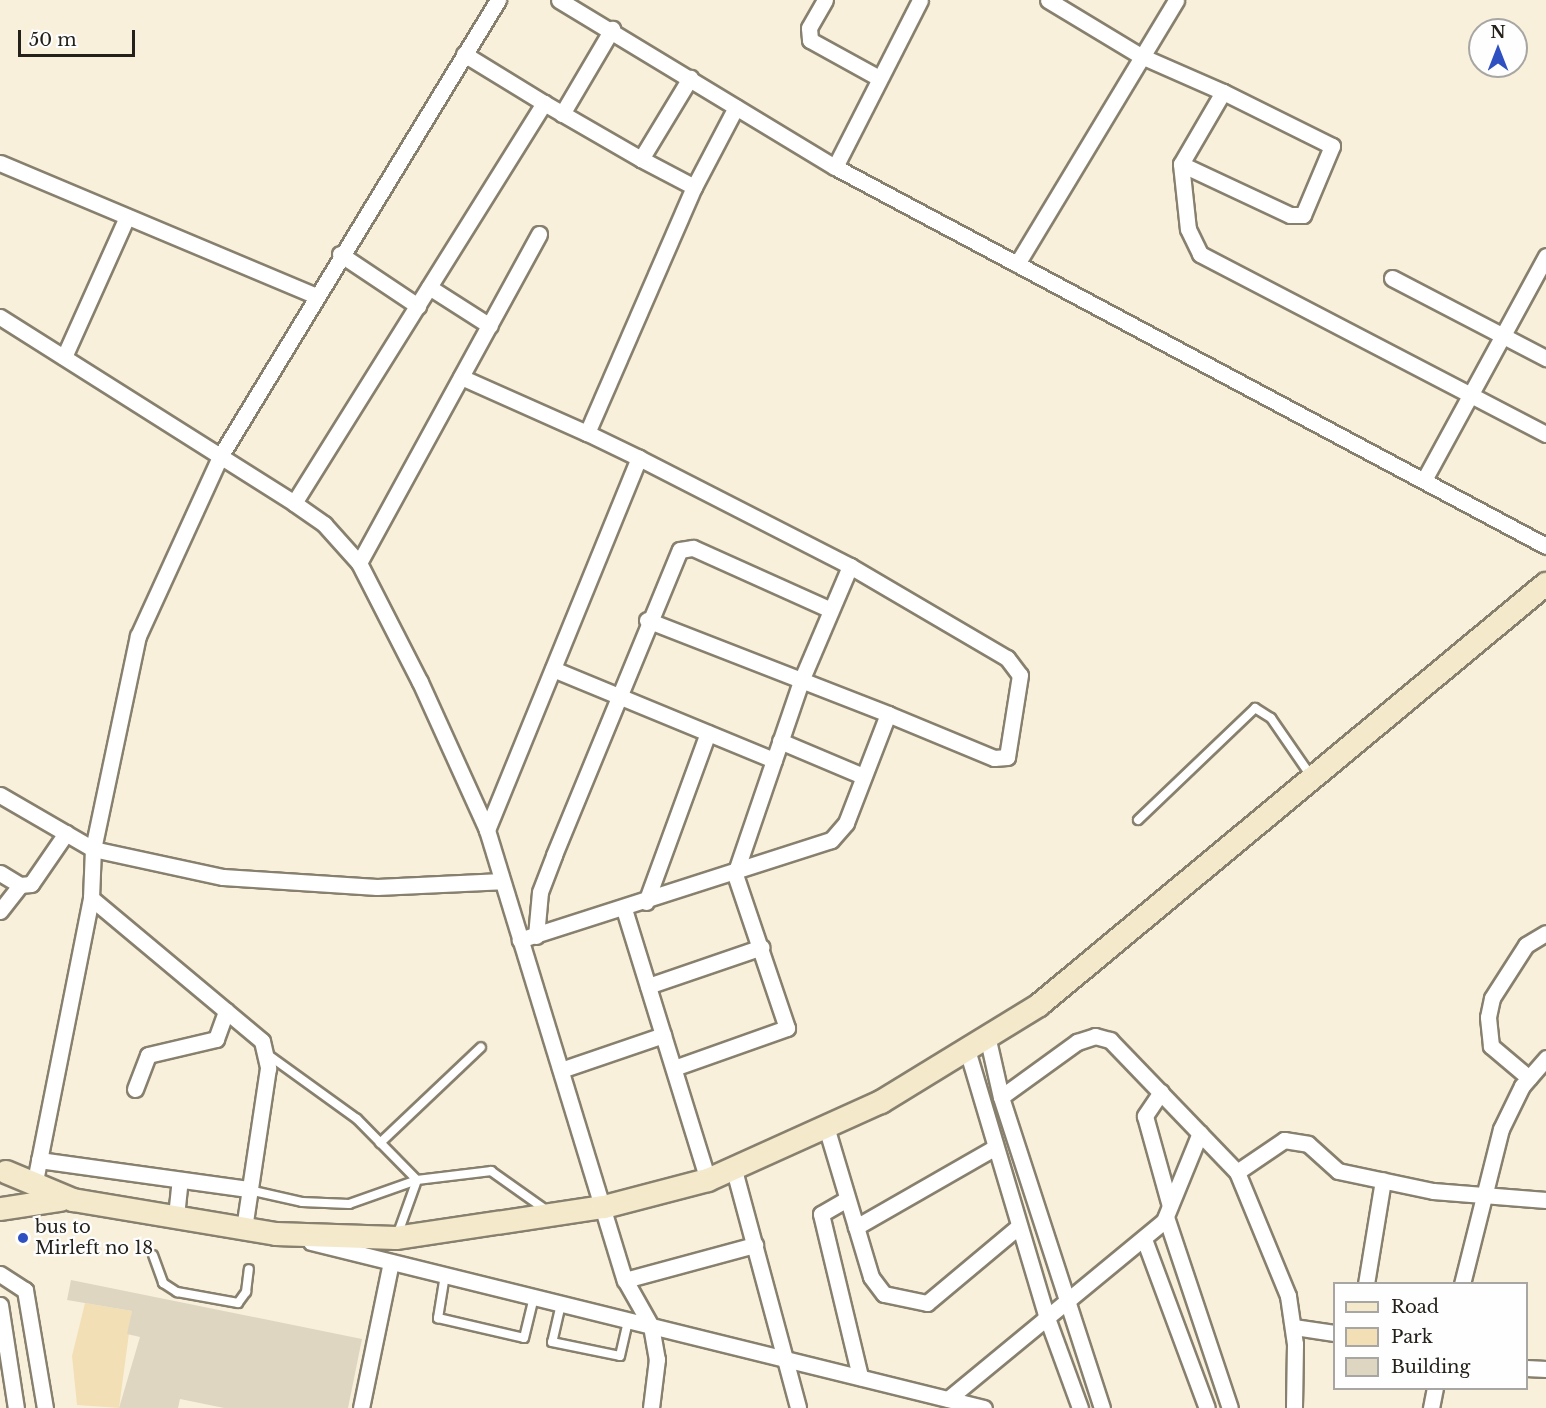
<!DOCTYPE html>
<style>
body{margin:0}
#map{position:relative;width:1546px;height:1408px;overflow:hidden;background:#f9f0dc;font-family:"Libre Baskerville",serif}
div>[style]{position:absolute}
.green>*{inset:0;background:#f2dfb5}
.building>*{inset:0;background:#dfd6c2}
.roads{filter:drop-shadow(2px 0 #88806e) drop-shadow(-2px 0 #88806e) drop-shadow(0 2px #88806e) drop-shadow(0 -2px #88806e)}
.lane>*{height:8px;margin:-4px;padding:0 4px;transform-origin:4px;border-radius:4px;background:#fff}
.street>*{height:15px;margin:-7.5px;padding:0 7.5px;transform-origin:7.5px;border-radius:7.5px;background:#fff}
.secondary>*{height:22px;margin:-11px;padding:0 11px;transform-origin:11px;border-radius:11px;background:#f5e9cc}
.dots>*{width:16px;height:16px;translate:-50% -50%;box-sizing:border-box;border:3px solid #fefefe;border-radius:50%}
span{translate:-50% -50%;white-space:nowrap;text-align:center;line-height:1.15;-webkit-text-stroke:4.5px #fefefe;paint-order:stroke}
.poi-label{font-size:18px;color:#24211a}
.left{translate:0 -50%;text-align:left}
.legend{position:absolute;left:1333px;top:1282px;width:195px;height:108px;box-sizing:border-box;background:#fefefe;border:2px solid #a7a6a3;margin:0;padding:8px 10px;list-style:none;font-size:18px;color:#24211a}
.legend li{display:flex;align-items:center;gap:12px;height:30px}
.legend b{width:30px;border:2px solid #a7a6a3}
.north{position:absolute;left:1468px;top:18px;width:60px;height:60px;box-sizing:border-box;background:#fefefe;border:2px solid #a7a6a3;border-radius:50%;rotate:0deg;font-size:16px;font-weight:700;line-height:24px;text-align:center;color:#24211a}
.north::after{content:'';display:block;margin:auto;width:21px;height:27px;background:#2f50c0;clip-path:polygon(50% 0,100% 100%,50% 72%,0 100%)}
.scale{position:absolute;left:18px;top:30px;width:117px;height:27px;box-sizing:border-box;border:3px solid #24211a;border-top:0;padding-left:8px;font-size:18px;line-height:21px;white-space:nowrap;color:#24211a;-webkit-text-stroke:4px #fefefe;paint-order:stroke}
</style>
<div id="map">
<div class="green">
<div style="clip-path:polygon(85px 1303px,132px 1311px,119px 1408px,77px 1405px,72px 1356px)"></div>
</div>
<div class="building">
<div style="clip-path:polygon(71px 1280px,362px 1339px,348px 1408px,224px 1408px,180px 1399px,178px 1408px,119px 1408px,140px 1337px,127px 1334px,132px 1311px,67px 1300px)"></div>
</div>
<div class="roads">
<div class="lane">
<div style="left:1138px;top:820px;width:162px;rotate:-43.7deg"></div>
<div style="left:1255px;top:708px;width:19px;rotate:32deg"></div>
<div style="left:1271px;top:718px;width:70px;rotate:55.4deg"></div>
<div style="left:380px;top:1143px;width:139px;rotate:-43.5deg"></div>
<div style="left:249px;top:1190px;width:54px;rotate:12.8deg"></div>
<div style="left:302px;top:1202px;width:47px;rotate:2.4deg"></div>
<div style="left:349px;top:1204px;width:72px;rotate:-19.4deg"></div>
<div style="left:417px;top:1180px;width:86px;rotate:-134.5deg"></div>
<div style="left:357px;top:1119px;width:111px;rotate:-144.2deg"></div>
<div style="left:398px;top:1233px;width:56px;rotate:-70.3deg"></div>
<div style="left:417px;top:1180px;width:75px;rotate:-6.9deg"></div>
<div style="left:491px;top:1171px;width:67px;rotate:35.3deg"></div>
<div style="left:153px;top:1255px;width:30px;rotate:70deg"></div>
<div style="left:163px;top:1283px;width:17px;rotate:33deg"></div>
<div style="left:177px;top:1292px;width:62px;rotate:10.2deg"></div>
<div style="left:238px;top:1303px;width:14px;rotate:-54deg"></div>
<div style="left:246px;top:1292px;width:23px;rotate:-83deg"></div>
<div style="left:445px;top:1275px;width:44px;rotate:99.2deg"></div>
<div style="left:438px;top:1318px;width:88px;rotate:13.1deg"></div>
<div style="left:524px;top:1338px;width:42px;rotate:-76.3deg"></div>
<div style="left:561px;top:1304px;width:39px;rotate:103deg"></div>
<div style="left:552px;top:1342px;width:69px;rotate:11.6deg"></div>
<div style="left:620px;top:1356px;width:37px;rotate:-77deg"></div>
</div>
<div class="street">
<div style="left:559px;top:0;width:323px;rotate:31.2deg"></div>
<div style="left:835px;top:167px;width:806px;rotate:28.06deg"></div>
<div style="left:825px;top:0;width:32px;rotate:120deg"></div>
<div style="left:809px;top:28px;width:12px;rotate:85deg"></div>
<div style="left:810px;top:40px;width:79px;rotate:28.8deg"></div>
<div style="left:1048px;top:0;width:109px;rotate:31.1deg"></div>
<div style="left:1141px;top:56px;width:90px;rotate:23.7deg"></div>
<div style="left:1223px;top:92px;width:83px;rotate:120.3deg"></div>
<div style="left:1181px;top:164px;width:65px;rotate:83.9deg"></div>
<div style="left:1188px;top:229px;width:28px;rotate:64deg"></div>
<div style="left:1200px;top:254px;width:390px;rotate:27.5deg"></div>
<div style="left:464px;top:54px;width:94px;rotate:31.5deg"></div>
<div style="left:562px;top:114px;width:99px;rotate:-59.5deg"></div>
<div style="left:641px;top:159px;width:60px;rotate:27.8deg"></div>
<div style="left:0;top:163px;width:341px;rotate:22.8deg"></div>
<div style="left:1181px;top:164px;width:120px;rotate:25.1deg"></div>
<div style="left:1290px;top:215px;width:13px"></div>
<div style="left:1303px;top:215px;width:75px;rotate:-67.2deg"></div>
<div style="left:1332px;top:146px;width:122px;rotate:-153.6deg"></div>
<div style="left:835px;top:167px;width:187px;rotate:-63deg"></div>
<div style="left:340px;top:254px;width:94px;rotate:33.7deg"></div>
<div style="left:1017px;top:264px;width:308px;rotate:-58.9deg"></div>
<div style="left:1392px;top:278px;width:174px;rotate:27.5deg"></div>
<div style="left:429px;top:287px;width:72px;rotate:32.6deg"></div>
<div style="left:0;top:317px;width:348px;rotate:32.3deg"></div>
<div style="left:294px;top:503px;width:37px;rotate:35deg"></div>
<div style="left:324px;top:524px;width:52px;rotate:48.1deg"></div>
<div style="left:359px;top:563px;width:134px;rotate:62.9deg"></div>
<div style="left:420px;top:682px;width:162px;rotate:65.6deg"></div>
<div style="left:487px;top:830px;width:471px;rotate:73deg"></div>
<div style="left:625px;top:1280px;width:53px;rotate:60.5deg"></div>
<div style="left:651px;top:1326px;width:34px;rotate:80deg"></div>
<div style="left:657px;top:1359px;width:49px;rotate:97deg"></div>
<div style="left:64px;top:357px;width:151px;rotate:-65.8deg"></div>
<div style="left:461px;top:377px;width:138px;rotate:24deg"></div>
<div style="left:639px;top:458px;width:58px;rotate:-154.3deg"></div>
<div style="left:587px;top:433px;width:268px;rotate:-66.5deg"></div>
<div style="left:694px;top:187px;width:90px;rotate:-62.3deg"></div>
<div style="left:1424px;top:480px;width:255px;rotate:-61.4deg"></div>
<div style="left:294px;top:503px;width:472px;rotate:-58deg"></div>
<div style="left:544px;top:103px;width:112px;rotate:30deg"></div>
<div style="left:641px;top:159px;width:95px;rotate:-58.8deg"></div>
<div style="left:359px;top:563px;width:375px;rotate:-61.3deg"></div>
<div style="left:647px;top:620px;width:259px;rotate:21.3deg"></div>
<div style="left:553px;top:669px;width:239px;rotate:22.4deg"></div>
<div style="left:780px;top:741px;width:90px;rotate:22.9deg"></div>
<div style="left:0;top:795px;width:108px;rotate:30.1deg"></div>
<div style="left:93px;top:849px;width:133px;rotate:12.2deg"></div>
<div style="left:223px;top:877px;width:154px;rotate:3.7deg"></div>
<div style="left:377px;top:887px;width:125px;rotate:-2.7deg"></div>
<div style="left:487px;top:830px;width:402px;rotate:-67.8deg"></div>
<div style="left:639px;top:458px;width:237px;rotate:27.1deg"></div>
<div style="left:850px;top:566px;width:182px;rotate:30.4deg"></div>
<div style="left:1007px;top:658px;width:21px;rotate:53deg"></div>
<div style="left:1020px;top:675px;width:83px;rotate:99deg"></div>
<div style="left:1007px;top:757px;width:13px;rotate:176deg"></div>
<div style="left:994px;top:758px;width:115px;rotate:-157.5deg"></div>
<div style="left:888px;top:714px;width:117px;rotate:111.1deg"></div>
<div style="left:846px;top:823px;width:23px;rotate:131deg"></div>
<div style="left:831px;top:840px;width:327px;rotate:162.2deg"></div>
<div style="left:0;top:873px;width:23px;rotate:31deg"></div>
<div style="left:20px;top:885px;width:11px;rotate:-5deg"></div>
<div style="left:31px;top:884px;width:62px;rotate:-55.5deg"></div>
<div style="left:91px;top:898px;width:223px;rotate:39.9deg"></div>
<div style="left:262px;top:1041px;width:28px;rotate:77deg"></div>
<div style="left:268px;top:1068px;width:162px;rotate:98.5deg"></div>
<div style="left:646px;top:902px;width:180px;rotate:-69.9deg"></div>
<div style="left:624px;top:909px;width:284px;rotate:72.8deg"></div>
<div style="left:0;top:911px;width:33px;rotate:-52deg"></div>
<div style="left:536px;top:936px;width:44px;rotate:-84.8deg"></div>
<div style="left:540px;top:892px;width:40px;rotate:-69deg"></div>
<div style="left:554px;top:855px;width:330px;rotate:-67.6deg"></div>
<div style="left:680px;top:550px;width:13px;rotate:-9deg"></div>
<div style="left:693px;top:548px;width:149px;rotate:24.2deg"></div>
<div style="left:648px;top:986px;width:120px;rotate:-18.9deg"></div>
<div style="left:988px;top:1040px;width:58px;rotate:77.2deg"></div>
<div style="left:968px;top:1053px;width:273px;rotate:73.4deg"></div>
<div style="left:1046px;top:1315px;width:99px;rotate:69.9deg"></div>
<div style="left:674px;top:1068px;width:120px;rotate:-19.5deg"></div>
<div style="left:787px;top:1028px;width:163px;rotate:-108.7deg"></div>
<div style="left:735px;top:874px;width:204px;rotate:-71.1deg"></div>
<div style="left:801px;top:681px;width:125px;rotate:-66.9deg"></div>
<div style="left:561px;top:1070px;width:108px;rotate:-18.9deg"></div>
<div style="left:1529px;top:1078px;width:50px;rotate:-139.9deg"></div>
<div style="left:1491px;top:1046px;width:29px;rotate:-96deg"></div>
<div style="left:1488px;top:1017px;width:19px;rotate:-78deg"></div>
<div style="left:1492px;top:998px;width:63px;rotate:-57.3deg"></div>
<div style="left:1526px;top:945px;width:23px;rotate:-31deg"></div>
<div style="left:135px;top:1089px;width:36px;rotate:-69deg"></div>
<div style="left:148px;top:1055px;width:70px;rotate:-13.2deg"></div>
<div style="left:216px;top:1039px;width:30px;rotate:-70deg"></div>
<div style="left:1161px;top:1092px;width:29px;rotate:124deg"></div>
<div style="left:1145px;top:1116px;width:93px;rotate:74.5deg"></div>
<div style="left:827px;top:1130px;width:153px;rotate:73.3deg"></div>
<div style="left:871px;top:1277px;width:21px;rotate:53deg"></div>
<div style="left:884px;top:1294px;width:44px;rotate:11.8deg"></div>
<div style="left:927px;top:1303px;width:120px;rotate:-39.9deg"></div>
<div style="left:39px;top:1160px;width:211px;rotate:7.9deg"></div>
<div style="left:734px;top:1170px;width:246px;rotate:74.9deg"></div>
<div style="left:1237px;top:1172px;width:57px;rotate:-34.2deg"></div>
<div style="left:1284px;top:1140px;width:24px;rotate:9deg"></div>
<div style="left:1308px;top:1144px;width:40px;rotate:42deg"></div>
<div style="left:1338px;top:1171px;width:97px;rotate:11.9deg"></div>
<div style="left:1433px;top:1191px;width:113px;rotate:4.6deg"></div>
<div style="left:34px;top:1186px;width:294px;rotate:-78.8deg"></div>
<div style="left:91px;top:898px;width:49px;rotate:-87.7deg"></div>
<div style="left:93px;top:849px;width:218px;rotate:-78.1deg"></div>
<div style="left:138px;top:636px;width:199px;rotate:-65.4deg"></div>
<div style="left:221px;top:455px;width:533px;rotate:-58.67deg"></div>
<div style="left:847px;top:1199px;width:30px;rotate:150deg"></div>
<div style="left:821px;top:1214px;width:168px;rotate:76.5deg"></div>
<div style="left:176px;top:1216px;width:36px;rotate:-84deg"></div>
<div style="left:1166px;top:1217px;width:201px;rotate:71.5deg"></div>
<div style="left:856px;top:1227px;width:159px;rotate:-29.8deg"></div>
<div style="left:1144px;top:1239px;width:180px;rotate:69.6deg"></div>
<div style="left:311px;top:1242px;width:693px;rotate:13.86deg"></div>
<div style="left:0;top:1274px;width:30px;rotate:33deg"></div>
<div style="left:25px;top:1290px;width:120px;rotate:80.4deg"></div>
<div style="left:625px;top:1280px;width:135px;rotate:-15.1deg"></div>
<div style="left:1366px;top:1284px;width:105px;rotate:-80.7deg"></div>
<div style="left:1462px;top:1284px;width:160px;rotate:-75.9deg"></div>
<div style="left:1501px;top:1129px;width:48px;rotate:-64deg"></div>
<div style="left:1522px;top:1086px;width:37px;rotate:-49deg"></div>
<div style="left:0;top:1305px;width:104px;rotate:81.2deg"></div>
<div style="left:1294px;top:1327px;width:40px;rotate:8.5deg"></div>
<div style="left:1526px;top:1368px;width:20px;rotate:3deg"></div>
<div style="left:948px;top:1399px;width:280px;rotate:-39.5deg"></div>
<div style="left:1164px;top:1221px;width:95px;rotate:-67.8deg"></div>
<div style="left:361px;top:1408px;width:149px;rotate:-78.4deg"></div>
<div style="left:1102px;top:1408px;width:327px;rotate:-108deg"></div>
<div style="left:1001px;top:1097px;width:94px;rotate:-35.9deg"></div>
<div style="left:1077px;top:1042px;width:19px;rotate:-18deg"></div>
<div style="left:1095px;top:1036px;width:16px;rotate:15deg"></div>
<div style="left:1110px;top:1040px;width:183px;rotate:46.1deg"></div>
<div style="left:1237px;top:1172px;width:134px;rotate:67.6deg"></div>
<div style="left:1288px;top:1296px;width:49px;rotate:81.7deg"></div>
<div style="left:1295px;top:1344px;width:64px;rotate:90.9deg"></div>
<div style="left:1431px;top:1408px;width:20px;rotate:-79deg"></div>
</div>
<div class="secondary">
<div style="left:6px;top:1172px;width:73px;rotate:22.7deg"></div>
<div style="left:73px;top:1200px;width:206px;rotate:9.5deg"></div>
<div style="left:276px;top:1234px;width:120px;rotate:1.9deg"></div>
<div style="left:396px;top:1238px;width:210px;rotate:-8.5deg"></div>
<div style="left:604px;top:1207px;width:107px;rotate:-14.6deg"></div>
<div style="left:708px;top:1180px;width:190px;rotate:-24.3deg"></div>
<div style="left:881px;top:1102px;width:185px;rotate:-31.5deg"></div>
<div style="left:1039px;top:1005px;width:659px;rotate:-39.71deg"></div>
<div style="left:1px;top:1209px;width:60px;rotate:-8.7deg"></div>
</div>
</div>
<div class="dots">
<div style="left:23px;top:1238px;background:#2f50c0"></div>
</div>
<div class="poi-label">
<span class="left" style="left:35px;top:1238px">bus to<br>Mirleft no 18</span>
</div>
<ul class="legend">
<li><b style="height:8px;background:#f5e9cc"></b>Road</li>
<li><b style="height:16px;background:#f2dfb5"></b>Park</li>
<li><b style="height:16px;background:#dfd6c2"></b>Building</li>
</ul>
<div class="north">N</div>
<div class="scale">50 m</div>
</div>
